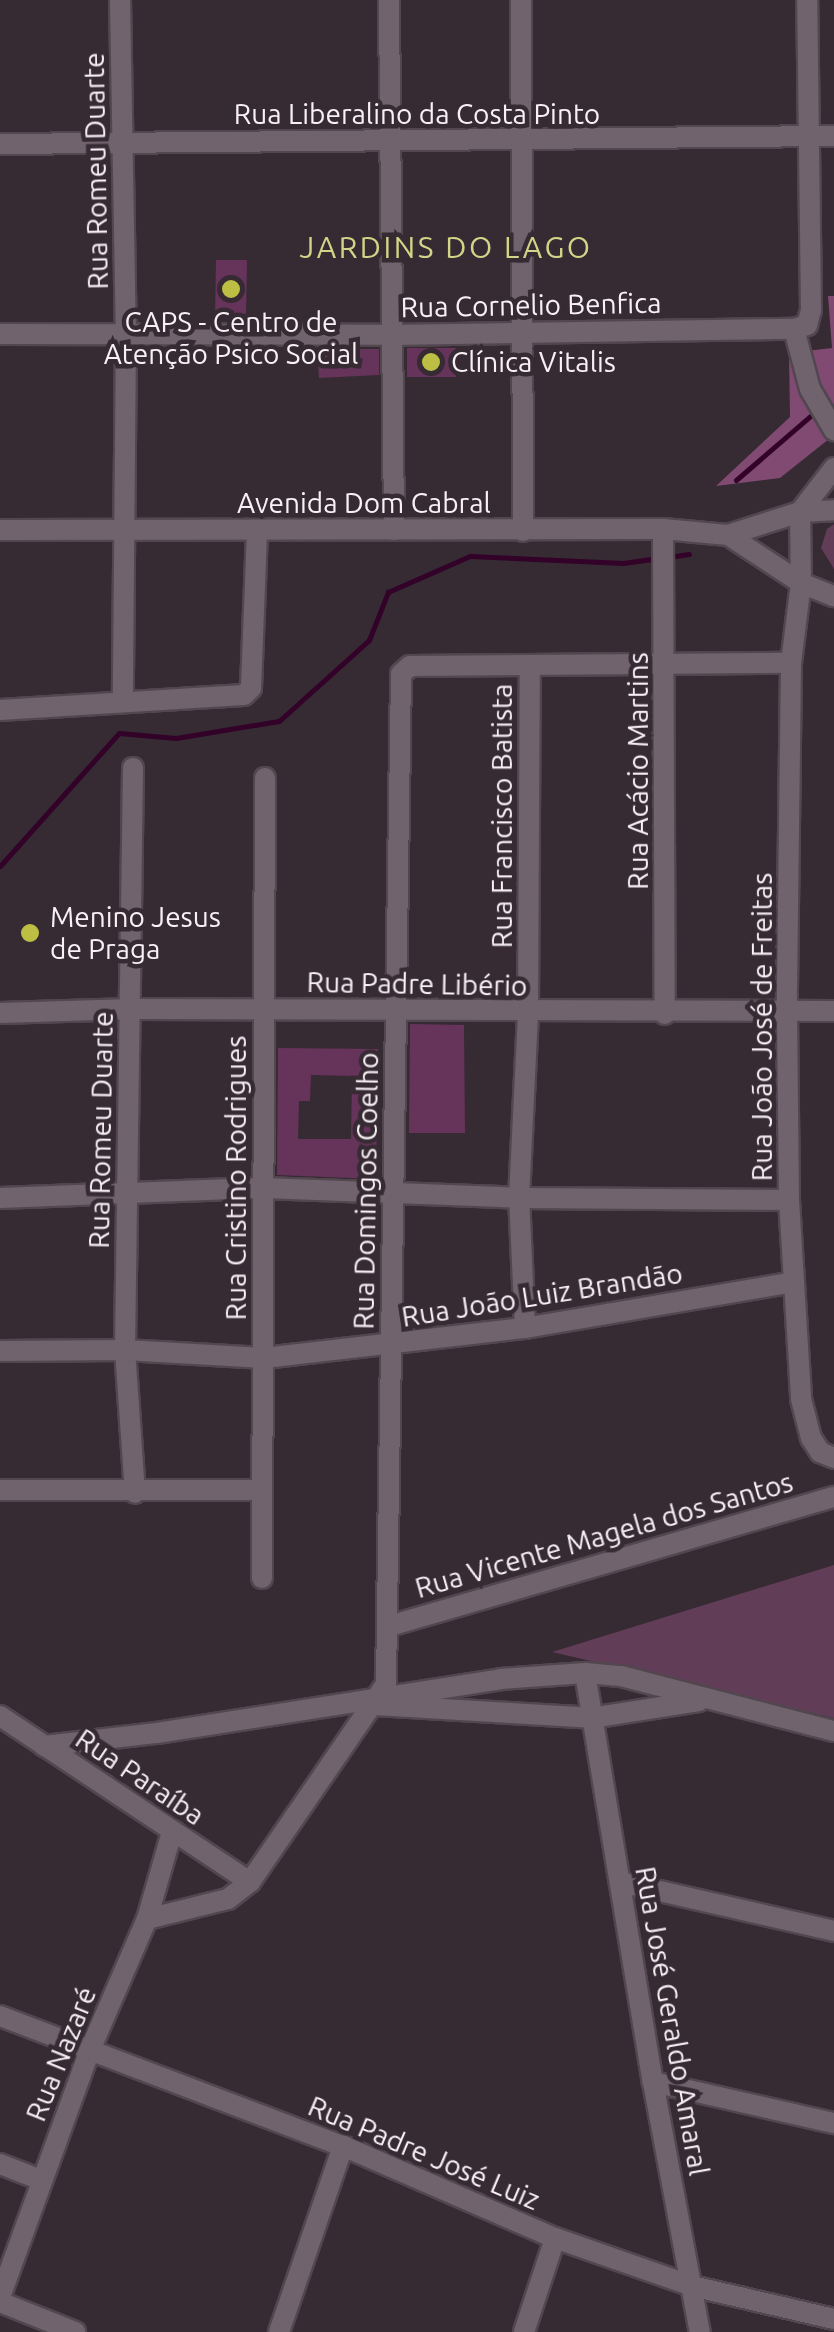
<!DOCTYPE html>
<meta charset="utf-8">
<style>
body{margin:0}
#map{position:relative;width:834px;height:2332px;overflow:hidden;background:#362a33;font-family:Ubuntu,sans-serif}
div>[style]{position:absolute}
.green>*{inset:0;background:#613d57}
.forest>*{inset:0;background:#804a72}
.stream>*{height:5px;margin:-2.5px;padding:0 2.5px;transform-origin:2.5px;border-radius:2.5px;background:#320229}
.building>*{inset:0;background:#66335a}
.roads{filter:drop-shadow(2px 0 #52474f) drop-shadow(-2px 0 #52474f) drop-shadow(0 2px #52474f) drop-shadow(0 -2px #52474f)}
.minor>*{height:20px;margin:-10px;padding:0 10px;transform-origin:10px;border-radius:10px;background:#71636d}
.dots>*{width:28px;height:28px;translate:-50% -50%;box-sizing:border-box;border:5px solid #362a33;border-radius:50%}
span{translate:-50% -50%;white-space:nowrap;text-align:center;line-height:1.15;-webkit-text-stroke:9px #362a33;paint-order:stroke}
.street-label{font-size:28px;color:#f9f0f6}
.poi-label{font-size:28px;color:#f9f0f6}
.left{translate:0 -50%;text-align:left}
.neighbourhood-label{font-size:30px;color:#d2d587;letter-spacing:2.5px}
</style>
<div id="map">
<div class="green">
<div style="clip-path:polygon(834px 524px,834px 569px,821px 548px,827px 529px)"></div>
<div style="clip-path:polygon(834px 1565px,834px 1718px,552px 1652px)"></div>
</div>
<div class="forest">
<div style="clip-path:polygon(828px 296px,834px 296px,834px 435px,780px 478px,716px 486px,790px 417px,789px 353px,832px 348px)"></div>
</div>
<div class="stream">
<div style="left:736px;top:480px;width:104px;rotate:-40.7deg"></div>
<div style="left:668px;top:557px;width:21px;rotate:-8deg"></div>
<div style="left:0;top:866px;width:178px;rotate:-48.2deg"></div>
<div style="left:119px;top:733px;width:57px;rotate:5deg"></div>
<div style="left:176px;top:738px;width:104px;rotate:-9.4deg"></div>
<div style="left:279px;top:721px;width:121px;rotate:-42deg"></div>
<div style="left:369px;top:640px;width:52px;rotate:-68.4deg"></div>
<div style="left:388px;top:592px;width:90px;rotate:-23.7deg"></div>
<div style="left:470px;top:556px;width:153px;rotate:2.6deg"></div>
<div style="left:623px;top:563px;width:34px;rotate:-8deg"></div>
</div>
<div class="building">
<div style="clip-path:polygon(216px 260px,247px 260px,246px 317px,215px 317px)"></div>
<div style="clip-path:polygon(407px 348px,456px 348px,456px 377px,407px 377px)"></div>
<div style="clip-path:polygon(317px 349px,379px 349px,379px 375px,319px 378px)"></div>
<div style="clip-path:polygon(410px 1024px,464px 1025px,465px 1133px,409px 1133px)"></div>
<div style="clip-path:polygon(evenodd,278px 1048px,378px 1049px,376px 1179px,277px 1175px,278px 1048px,311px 1075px,352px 1076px,351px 1139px,298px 1139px,299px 1101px,310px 1101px,311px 1075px)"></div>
</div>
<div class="roads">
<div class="minor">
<div style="left:120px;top:0;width:334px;rotate:89deg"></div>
<div style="left:126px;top:334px;width:366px;rotate:90.5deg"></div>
<div style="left:389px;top:0;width:530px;rotate:89.46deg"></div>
<div style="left:521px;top:0;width:531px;rotate:89.78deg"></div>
<div style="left:0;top:144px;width:834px;rotate:-0.55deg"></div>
<div style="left:794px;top:329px;width:62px;rotate:75.1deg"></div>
<div style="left:810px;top:389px;width:48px;rotate:59.7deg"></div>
<div style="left:0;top:334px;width:390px;rotate:0.1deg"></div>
<div style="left:390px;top:335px;width:404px;rotate:-0.9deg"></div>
<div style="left:794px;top:329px;width:14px;rotate:-17deg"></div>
<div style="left:807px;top:325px;width:16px;rotate:-75deg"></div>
<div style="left:811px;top:310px;width:310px;rotate:-90.7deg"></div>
<div style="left:834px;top:468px;width:56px;rotate:127.7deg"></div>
<div style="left:800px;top:512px;width:71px;rotate:89.2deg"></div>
<div style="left:801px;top:583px;width:81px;rotate:97.1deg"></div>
<div style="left:791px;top:663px;width:348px;rotate:90.7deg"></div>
<div style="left:787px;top:1011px;width:189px;rotate:89.4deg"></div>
<div style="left:789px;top:1200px;width:199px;rotate:86.5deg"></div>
<div style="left:801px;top:1399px;width:40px;rotate:75.6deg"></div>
<div style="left:811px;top:1438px;width:17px;rotate:57deg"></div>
<div style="left:820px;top:1452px;width:15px;rotate:23deg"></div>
<div style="left:663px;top:529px;width:485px;rotate:89.8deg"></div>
<div style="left:0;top:530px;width:663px;rotate:-0.09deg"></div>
<div style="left:663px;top:529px;width:65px;rotate:5.3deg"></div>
<div style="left:728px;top:535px;width:76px;rotate:-17.7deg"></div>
<div style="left:800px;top:512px;width:34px;rotate:-3deg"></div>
<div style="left:728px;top:535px;width:87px;rotate:33.3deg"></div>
<div style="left:801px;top:583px;width:35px;rotate:22deg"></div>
<div style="left:0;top:710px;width:244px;rotate:-3.5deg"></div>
<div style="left:244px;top:695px;width:10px;rotate:-45deg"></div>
<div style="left:251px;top:688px;width:157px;rotate:-87.8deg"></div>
<div style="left:133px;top:768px;width:582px;rotate:90.79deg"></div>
<div style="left:125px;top:1350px;width:143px;rotate:86deg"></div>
<div style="left:0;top:1013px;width:132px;rotate:-1.7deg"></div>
<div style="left:132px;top:1009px;width:702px;rotate:0.16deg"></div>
<div style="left:0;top:1198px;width:264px;rotate:-2.2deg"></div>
<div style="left:264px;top:1188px;width:255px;rotate:2.2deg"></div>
<div style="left:519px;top:1198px;width:270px;rotate:0.4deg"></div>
<div style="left:525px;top:1328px;width:130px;rotate:-92.6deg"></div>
<div style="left:519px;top:1198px;width:186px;rotate:-87.2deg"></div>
<div style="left:528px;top:1012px;width:347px;rotate:-89.7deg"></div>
<div style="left:0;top:1351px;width:125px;rotate:-0.5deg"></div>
<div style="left:125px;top:1350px;width:139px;rotate:3.3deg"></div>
<div style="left:264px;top:1358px;width:263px;rotate:-6.6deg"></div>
<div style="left:525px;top:1328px;width:272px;rotate:-9.7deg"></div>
<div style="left:0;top:1490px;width:262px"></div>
<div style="left:262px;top:1578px;width:800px;rotate:-89.79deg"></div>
<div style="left:389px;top:1626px;width:463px;rotate:-16.2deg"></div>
<div style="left:585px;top:1673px;width:415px;rotate:80.6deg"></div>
<div style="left:653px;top:2082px;width:254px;rotate:79.4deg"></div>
<div style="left:375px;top:1705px;width:216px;rotate:3.4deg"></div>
<div style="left:591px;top:1718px;width:109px;rotate:-8.9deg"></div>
<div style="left:0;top:1716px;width:300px;rotate:33.6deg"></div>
<div style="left:44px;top:1746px;width:114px;rotate:-6.6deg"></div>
<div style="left:157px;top:1733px;width:347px;rotate:-8.9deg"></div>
<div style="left:500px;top:1679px;width:85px;rotate:-4deg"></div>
<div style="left:585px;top:1673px;width:36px;rotate:5deg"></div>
<div style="left:621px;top:1676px;width:220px;rotate:14.5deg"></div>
<div style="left:620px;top:1882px;width:220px;rotate:12.9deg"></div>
<div style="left:147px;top:1919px;width:83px;rotate:-13.9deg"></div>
<div style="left:228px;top:1899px;width:28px;rotate:-38deg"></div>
<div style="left:250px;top:1882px;width:240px;rotate:-55.5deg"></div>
<div style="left:386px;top:1684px;width:1010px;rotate:-89.15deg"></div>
<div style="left:401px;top:674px;width:12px;rotate:-42deg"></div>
<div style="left:410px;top:666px;width:381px;rotate:-0.5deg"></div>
<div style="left:0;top:2016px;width:367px;rotate:20.8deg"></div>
<div style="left:343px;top:2146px;width:231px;rotate:23.5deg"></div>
<div style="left:555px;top:2238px;width:145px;rotate:19.3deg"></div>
<div style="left:692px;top:2286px;width:146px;rotate:13.1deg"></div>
<div style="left:653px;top:2082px;width:186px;rotate:12.8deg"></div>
<div style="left:0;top:2164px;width:44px;rotate:21.3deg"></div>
<div style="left:0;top:2297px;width:263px;rotate:-70deg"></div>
<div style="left:90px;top:2050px;width:143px;rotate:-66.5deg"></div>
<div style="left:147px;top:1919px;width:91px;rotate:-74deg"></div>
<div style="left:0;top:2302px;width:81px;rotate:21.8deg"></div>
<div style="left:279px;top:2332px;width:197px;rotate:-71deg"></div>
<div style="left:524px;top:2332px;width:99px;rotate:-71.7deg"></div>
</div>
</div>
<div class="dots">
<div style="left:231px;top:289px;background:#bcbf43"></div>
<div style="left:431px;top:362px;background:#bcbf43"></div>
<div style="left:30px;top:933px;background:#bcbf43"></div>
</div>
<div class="street-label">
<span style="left:417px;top:114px">Rua Liberalino da Costa Pinto</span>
<span style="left:96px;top:171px;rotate:-91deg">Rua Romeu Duarte</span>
<span style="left:531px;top:305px;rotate:-1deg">Rua Cornelio Benfica</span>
<span style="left:364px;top:503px">Avenida Dom Cabral</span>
<span style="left:638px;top:771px;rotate:-90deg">Rua Acácio Martins</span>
<span style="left:502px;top:816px;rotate:-90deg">Rua Francisco Batista</span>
<span style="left:417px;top:984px;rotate:1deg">Rua Padre Libério</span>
<span style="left:762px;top:1027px;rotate:-90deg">Rua João José de Freitas</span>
<span style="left:101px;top:1130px;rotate:-89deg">Rua Romeu Duarte</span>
<span style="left:236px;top:1178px;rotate:-90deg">Rua Cristino Rodrigues</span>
<span style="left:366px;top:1191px;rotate:-89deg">Rua Domingos Coelho</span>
<span style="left:542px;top:1295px;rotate:-9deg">Rua João Luiz Brandão</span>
<span style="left:604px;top:1535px;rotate:-16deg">Rua Vicente Magela dos Santos</span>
<span style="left:140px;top:1777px;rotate:34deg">Rua Paraíba</span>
<span style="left:672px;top:2021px;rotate:80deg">Rua José Geraldo Amaral</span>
<span style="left:61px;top:2054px;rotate:-68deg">Rua Nazaré</span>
<span style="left:424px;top:2153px;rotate:23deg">Rua Padre José Luiz</span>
</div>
<div class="poi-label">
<span style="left:231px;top:338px">CAPS - Centro de<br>Atenção Psico Social</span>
<span class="left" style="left:451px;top:362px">Clínica Vitalis</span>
<span class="left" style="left:50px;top:933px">Menino Jesus<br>de Praga</span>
</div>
<div class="neighbourhood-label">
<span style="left:446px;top:247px">JARDINS DO LAGO</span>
</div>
</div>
